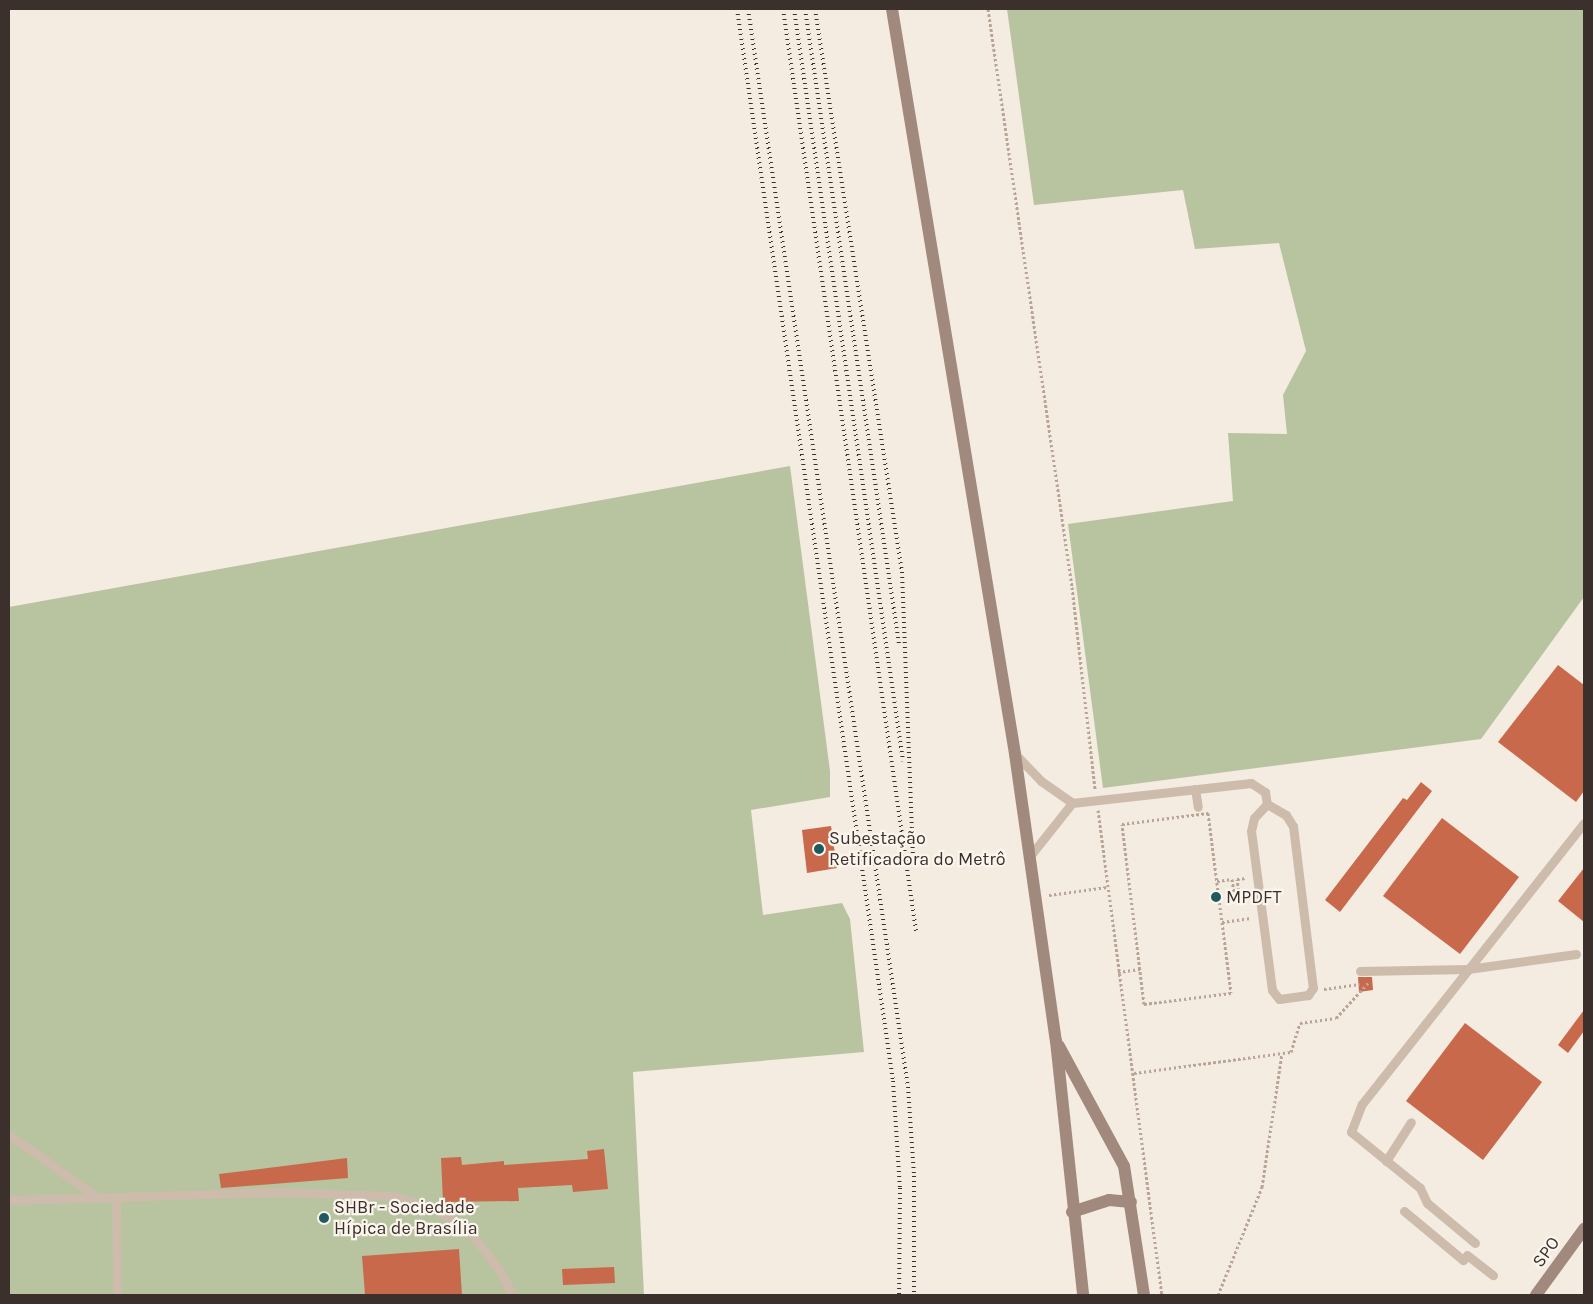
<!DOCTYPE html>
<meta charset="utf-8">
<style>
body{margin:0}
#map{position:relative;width:1593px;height:1304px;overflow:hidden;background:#f4ebe1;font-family:Karla,sans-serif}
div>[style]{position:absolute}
.green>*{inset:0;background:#b8c4a0}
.building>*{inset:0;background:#c8694b}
.path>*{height:3px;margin-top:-1.5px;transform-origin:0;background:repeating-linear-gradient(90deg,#b9a596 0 2.5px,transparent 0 5px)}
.lane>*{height:9px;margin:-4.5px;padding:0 4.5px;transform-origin:4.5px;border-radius:4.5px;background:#cdbbac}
.secondary>*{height:12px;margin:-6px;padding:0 6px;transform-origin:6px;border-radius:6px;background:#a18a7d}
.rail>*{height:4px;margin-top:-2px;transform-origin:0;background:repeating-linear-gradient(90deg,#3b302b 0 1px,transparent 0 5px)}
.dots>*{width:14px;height:14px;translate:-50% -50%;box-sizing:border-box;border:2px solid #fbf5ee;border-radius:50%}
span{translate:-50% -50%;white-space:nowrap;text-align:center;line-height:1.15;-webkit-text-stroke:4.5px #fbf5ee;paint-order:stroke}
.poi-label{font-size:18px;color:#3b302b}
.left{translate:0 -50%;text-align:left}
.street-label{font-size:18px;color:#3b302b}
.frame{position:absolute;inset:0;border:10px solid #3b302b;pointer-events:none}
</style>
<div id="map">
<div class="green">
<div style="clip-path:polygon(1007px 9px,1584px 9px,1584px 597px,1481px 739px,1103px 788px,1068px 524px,1233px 501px,1228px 433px,1287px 434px,1283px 395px,1306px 351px,1279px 243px,1195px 249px,1183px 190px,1034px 205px)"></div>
<div style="clip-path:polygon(790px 466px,830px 771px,830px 797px,751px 810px,763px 915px,842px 903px,850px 919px,864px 1052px,633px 1072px,644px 1295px,9px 1295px,9px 607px)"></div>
</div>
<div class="building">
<div style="clip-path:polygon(1558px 665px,1584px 685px,1584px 791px,1576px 802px,1498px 742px)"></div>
<div style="clip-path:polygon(1421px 782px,1432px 791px,1340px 912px,1325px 900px,1403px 798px,1407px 800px)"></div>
<div style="clip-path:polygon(1442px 818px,1519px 877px,1460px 954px,1383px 896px)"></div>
<div style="clip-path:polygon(831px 826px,837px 868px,807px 873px,802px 830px)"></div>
<div style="clip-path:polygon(1584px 868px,1584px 922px,1558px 901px)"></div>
<div style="clip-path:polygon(1358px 977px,1372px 977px,1373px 990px,1359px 992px)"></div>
<div style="clip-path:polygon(1584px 1010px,1584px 1031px,1568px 1053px,1558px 1045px)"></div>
<div style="clip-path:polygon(1465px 1023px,1542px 1082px,1483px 1160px,1406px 1101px)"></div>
<div style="clip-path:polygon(604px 1149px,608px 1189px,573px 1192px,572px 1185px,518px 1188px,519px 1201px,443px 1202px,441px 1158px,461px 1157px,462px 1165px,504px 1161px,504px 1165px,588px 1159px,587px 1151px)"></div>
<div style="clip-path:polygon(347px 1158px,348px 1178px,221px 1188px,219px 1174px)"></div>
<div style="clip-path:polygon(459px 1249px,462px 1295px,365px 1295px,362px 1256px)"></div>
<div style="clip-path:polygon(614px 1267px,615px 1283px,563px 1285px,562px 1269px)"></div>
</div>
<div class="path">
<div style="left:988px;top:9px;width:584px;rotate:81.73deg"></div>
<div style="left:1072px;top:587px;width:203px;rotate:83.5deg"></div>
<div style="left:1098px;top:810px;width:489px;rotate:82.5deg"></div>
<div style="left:1208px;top:813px;width:181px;rotate:82.7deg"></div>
<div style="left:1231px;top:993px;width:88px;rotate:172.8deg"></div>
<div style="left:1144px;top:1004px;width:181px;rotate:-97deg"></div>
<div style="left:1122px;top:824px;width:87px;rotate:-7.3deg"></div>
<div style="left:1217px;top:881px;width:15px;rotate:-8deg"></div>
<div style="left:1232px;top:879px;width:21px;rotate:82deg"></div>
<div style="left:1235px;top:900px;width:5px"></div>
<div style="left:1240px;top:900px;width:21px;rotate:-98deg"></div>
<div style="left:1237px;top:879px;width:9px;rotate:-6deg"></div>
<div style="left:1049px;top:895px;width:59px;rotate:-7.9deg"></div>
<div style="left:1222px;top:922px;width:29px;rotate:-8deg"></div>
<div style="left:1118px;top:972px;width:22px;rotate:-8deg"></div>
<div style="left:1324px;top:989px;width:36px;rotate:-8deg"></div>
<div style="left:1134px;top:1073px;width:158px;rotate:-7.6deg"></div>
<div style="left:1291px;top:1052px;width:30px;rotate:-73deg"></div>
<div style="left:1300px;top:1023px;width:36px;rotate:-8deg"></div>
<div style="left:1336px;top:1018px;width:49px;rotate:-47.5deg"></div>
<div style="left:1218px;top:1295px;width:117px;rotate:-67.8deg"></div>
<div style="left:1262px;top:1187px;width:135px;rotate:-81.5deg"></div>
</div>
<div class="lane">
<div style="left:1016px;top:755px;width:36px;rotate:46deg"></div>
<div style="left:1041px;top:781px;width:38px;rotate:35deg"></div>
<div style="left:1072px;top:803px;width:180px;rotate:-6.4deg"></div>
<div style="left:1251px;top:783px;width:17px;rotate:33deg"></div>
<div style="left:1265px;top:792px;width:12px;rotate:81deg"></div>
<div style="left:1195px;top:789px;width:18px;rotate:81deg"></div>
<div style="left:1267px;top:804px;width:22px;rotate:30deg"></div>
<div style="left:1286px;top:815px;width:13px;rotate:58deg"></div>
<div style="left:1293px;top:826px;width:163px;rotate:83deg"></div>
<div style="left:1313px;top:988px;width:9px;rotate:126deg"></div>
<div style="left:1308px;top:995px;width:29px;rotate:172deg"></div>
<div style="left:1279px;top:999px;width:11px;rotate:-128deg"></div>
<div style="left:1272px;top:990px;width:160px;rotate:-97.5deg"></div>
<div style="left:1251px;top:831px;width:13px;rotate:-77deg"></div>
<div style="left:1254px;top:818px;width:19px;rotate:-47deg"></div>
<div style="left:1030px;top:856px;width:68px;rotate:-51.6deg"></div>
<div style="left:1360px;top:971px;width:108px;rotate:-1.1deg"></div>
<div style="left:1468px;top:969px;width:109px;rotate:-7.9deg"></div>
<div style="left:9px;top:1135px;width:110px;rotate:35deg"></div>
<div style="left:1386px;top:1161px;width:46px;rotate:-57.3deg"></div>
<div style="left:9px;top:1200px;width:107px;rotate:-1.6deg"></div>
<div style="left:1404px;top:1211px;width:77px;rotate:39.7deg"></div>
<div style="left:1475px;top:1243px;width:62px;rotate:-140.2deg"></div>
<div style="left:1427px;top:1203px;width:17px;rotate:-115deg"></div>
<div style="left:1420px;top:1188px;width:89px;rotate:-140.9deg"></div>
<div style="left:1351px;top:1132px;width:30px;rotate:-69deg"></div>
<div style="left:1362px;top:1104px;width:358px;rotate:-51.7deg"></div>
<div style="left:1467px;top:1255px;width:33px;rotate:38deg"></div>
<div style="left:117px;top:1295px;width:98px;rotate:-90.6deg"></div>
<div style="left:116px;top:1197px;width:163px;rotate:-1.8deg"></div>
<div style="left:279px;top:1192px;width:115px;rotate:2deg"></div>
<div style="left:394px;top:1196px;width:43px;rotate:17.6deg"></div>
<div style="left:435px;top:1209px;width:39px;rotate:32deg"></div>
<div style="left:468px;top:1230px;width:50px;rotate:51.5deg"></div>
<div style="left:499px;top:1269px;width:29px;rotate:63deg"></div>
</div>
<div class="secondary">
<div style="left:892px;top:9px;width:755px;rotate:80.62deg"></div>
<div style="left:1015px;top:754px;width:290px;rotate:81.9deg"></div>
<div style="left:1056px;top:1041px;width:255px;rotate:83.9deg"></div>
<div style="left:1059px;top:1046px;width:136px;rotate:61.6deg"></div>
<div style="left:1124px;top:1166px;width:131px;rotate:81.2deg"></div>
<div style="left:1072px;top:1212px;width:39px;rotate:-18deg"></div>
<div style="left:1109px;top:1200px;width:22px;rotate:5deg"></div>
<div style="left:1536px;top:1295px;width:82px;rotate:-54deg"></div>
</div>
<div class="rail">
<div style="left:737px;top:9px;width:1083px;rotate:81.72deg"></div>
<div style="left:893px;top:1081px;width:107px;rotate:86.3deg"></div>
<div style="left:900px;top:1188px;width:107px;rotate:90.5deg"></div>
<div style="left:748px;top:9px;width:1090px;rotate:81.56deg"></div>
<div style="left:908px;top:1087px;width:89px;rotate:86.1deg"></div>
<div style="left:914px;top:1176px;width:119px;rotate:90deg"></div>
<div style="left:783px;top:9px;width:932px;rotate:81.79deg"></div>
<div style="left:794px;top:9px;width:760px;rotate:81.75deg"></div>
<div style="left:805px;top:9px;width:642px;rotate:81.58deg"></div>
<div style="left:815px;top:9px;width:570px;rotate:81.22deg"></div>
<div style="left:902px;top:572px;width:292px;rotate:87.8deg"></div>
</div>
<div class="dots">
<div style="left:819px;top:849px;background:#1f5a5e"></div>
<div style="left:1216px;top:897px;background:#1f5a5e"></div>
<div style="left:324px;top:1218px;background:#1f5a5e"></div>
</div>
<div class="poi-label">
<span class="left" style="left:829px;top:849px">Subestação<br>Retificadora do Metrô</span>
<span class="left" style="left:1226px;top:897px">MPDFT</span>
<span class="left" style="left:334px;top:1218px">SHBr - Sociedade<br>Hípica de Brasília</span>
</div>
<div class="street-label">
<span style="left:1546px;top:1252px;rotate:-54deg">SPO</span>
</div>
<div class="frame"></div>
</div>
